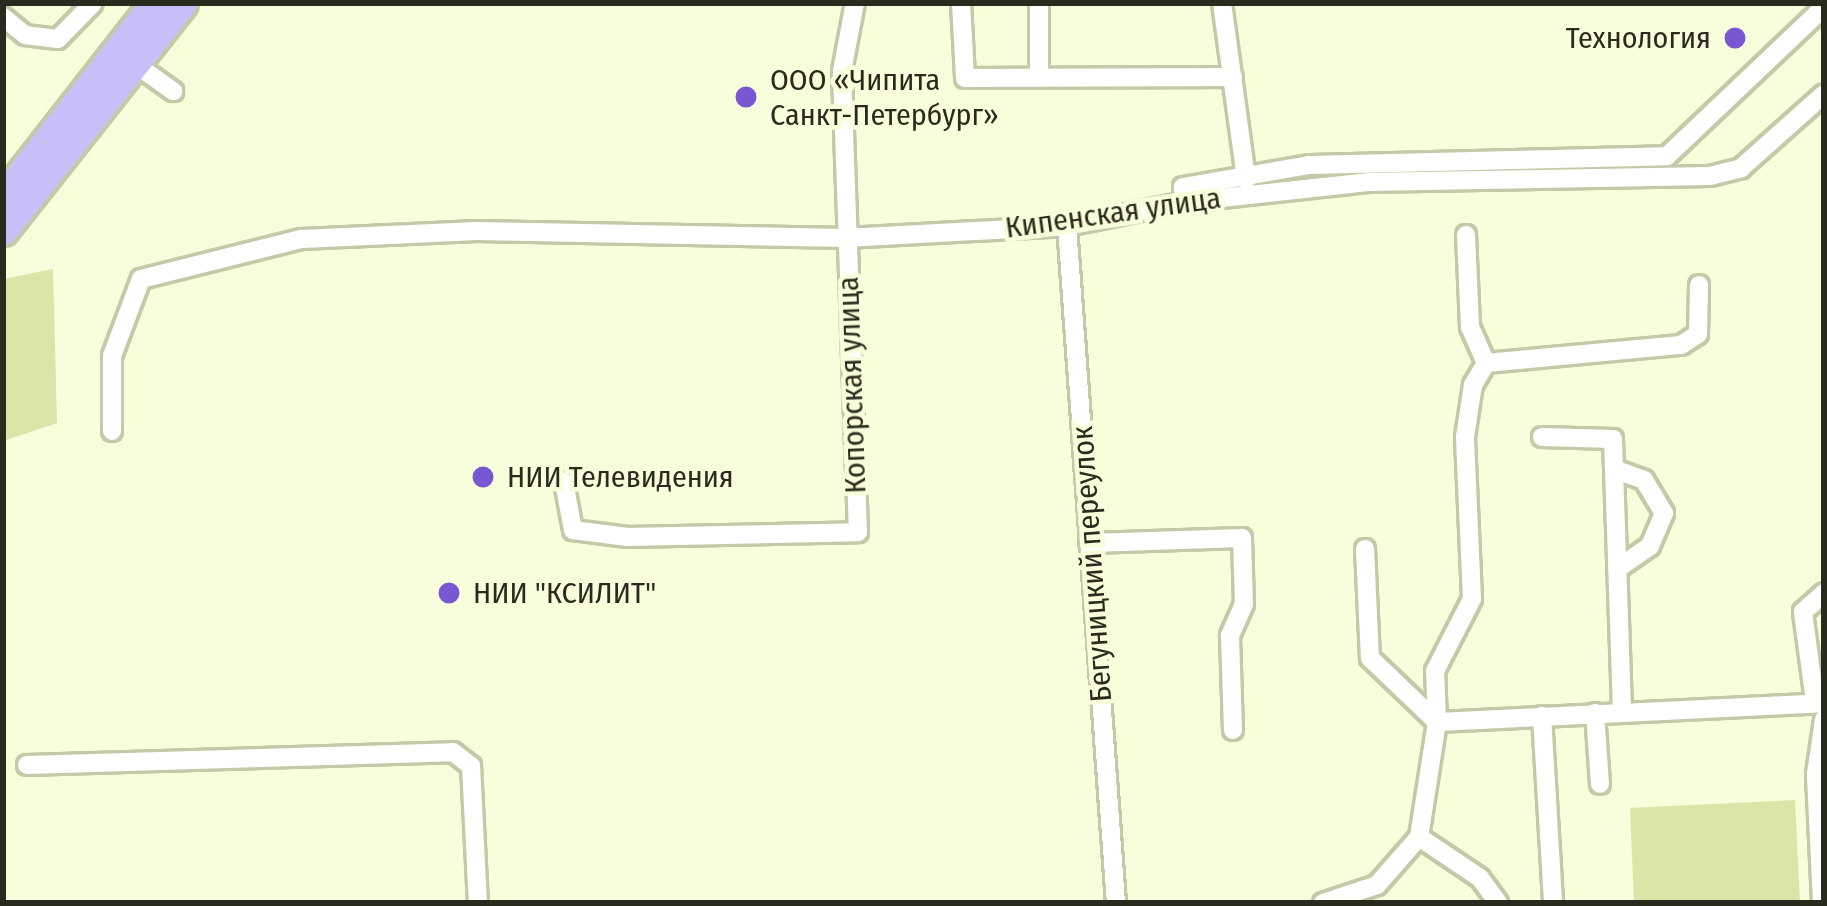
<!DOCTYPE html>
<meta charset="utf-8">
<style>
body{margin:0}
#map{position:relative;width:1827px;height:906px;overflow:hidden;background:#f8fddb;font-family:"Fira Sans Condensed",sans-serif}
div>[style]{position:absolute}
.green>*{inset:0;background:#dce4a8}
.roads{filter:drop-shadow(3px 0 #c4c9a8) drop-shadow(-3px 0 #c4c9a8) drop-shadow(0 3px #c4c9a8) drop-shadow(0 -3px #c4c9a8)}
.minor>*{height:18px;margin:-9px;padding:0 9px;transform-origin:9px;border-radius:9px;background:#fff}
.highway>*{height:27px;margin:-13.5px;padding:0 13.5px;transform-origin:13.5px;border-radius:13.5px;background:#c7bff8}
.dots>*{width:33px;height:33px;translate:-50% -50%;box-sizing:border-box;border:6px solid #f8fddb;border-radius:50%}
span{translate:-50% -50%;white-space:nowrap;text-align:center;line-height:1.15;-webkit-text-stroke:9px #f8fddb;paint-order:stroke}
.poi-label{font-size:30px;color:#2a2b1e}
.right{translate:-100% -50%;text-align:right}
.left{translate:0 -50%;text-align:left}
.street-label{font-size:30px;color:#2a2b1e}
.frame{position:absolute;inset:0;border:6px solid #2a2b1e;pointer-events:none}
</style>
<div id="map">
<div class="green">
<div style="clip-path:polygon(53px 269px,57px 423px,3px 441px,3px 279px)"></div>
<div style="clip-path:polygon(1795px 800px,1800px 903px,1634px 903px,1630px 808px)"></div>
</div>
<div class="roads">
<div class="minor">
<div style="left:961px;top:3px;width:75px;rotate:86.9deg"></div>
<div style="left:965px;top:78px;width:268px;rotate:-0.2deg"></div>
<div style="left:1039px;top:3px;width:75px;rotate:90deg"></div>
<div style="left:1222px;top:3px;width:178px;rotate:82.2deg"></div>
<div style="left:3px;top:17px;width:28px;rotate:39deg"></div>
<div style="left:25px;top:35px;width:33px;rotate:7deg"></div>
<div style="left:58px;top:39px;width:50px;rotate:-45.8deg"></div>
<div style="left:135px;top:64px;width:47px;rotate:35.4deg"></div>
<div style="left:1185px;top:202px;width:15px;rotate:-98deg"></div>
<div style="left:1183px;top:187px;width:128px;rotate:-9.9deg"></div>
<div style="left:1309px;top:165px;width:358px;rotate:-1.4deg"></div>
<div style="left:1667px;top:156px;width:216px;rotate:-43.5deg"></div>
<div style="left:1067px;top:226px;width:679px;rotate:85.86deg"></div>
<div style="left:1466px;top:235px;width:92px;rotate:87.5deg"></div>
<div style="left:1470px;top:327px;width:39px;rotate:66deg"></div>
<div style="left:112px;top:431px;width:75px;rotate:-90deg"></div>
<div style="left:112px;top:356px;width:82px;rotate:-69.4deg"></div>
<div style="left:141px;top:279px;width:166px;rotate:-14deg"></div>
<div style="left:302px;top:239px;width:175px;rotate:-2.6deg"></div>
<div style="left:477px;top:231px;width:369px;rotate:1.1deg"></div>
<div style="left:846px;top:238px;width:221px;rotate:-3.1deg"></div>
<div style="left:1067px;top:226px;width:120px;rotate:-11.5deg"></div>
<div style="left:1185px;top:202px;width:184px;rotate:-6.2deg"></div>
<div style="left:1368px;top:182px;width:342px;rotate:-1deg"></div>
<div style="left:1710px;top:176px;width:32px;rotate:-14deg"></div>
<div style="left:1741px;top:168px;width:111px;rotate:-41.7deg"></div>
<div style="left:1542px;top:437px;width:71px;rotate:1.6deg"></div>
<div style="left:1613px;top:439px;width:272px;rotate:88.1deg"></div>
<div style="left:1614px;top:469px;width:32px;rotate:20deg"></div>
<div style="left:1644px;top:480px;width:39px;rotate:59deg"></div>
<div style="left:1664px;top:513px;width:36px;rotate:113deg"></div>
<div style="left:1650px;top:546px;width:40px;rotate:145.1deg"></div>
<div style="left:564px;top:482px;width:49px;rotate:79.4deg"></div>
<div style="left:573px;top:530px;width:55px;rotate:7.3deg"></div>
<div style="left:628px;top:537px;width:230px;rotate:-1.2deg"></div>
<div style="left:858px;top:532px;width:461px;rotate:-92deg"></div>
<div style="left:842px;top:71px;width:69px;rotate:-79.2deg"></div>
<div style="left:1089px;top:543px;width:153px;rotate:-1.9deg"></div>
<div style="left:1242px;top:538px;width:66px;rotate:88.3deg"></div>
<div style="left:1244px;top:604px;width:35px;rotate:114deg"></div>
<div style="left:1230px;top:636px;width:94px;rotate:88.2deg"></div>
<div style="left:1365px;top:549px;width:109px;rotate:87.4deg"></div>
<div style="left:1370px;top:658px;width:93px;rotate:43.7deg"></div>
<div style="left:1437px;top:722px;width:387px;rotate:-2.8deg"></div>
<div style="left:1815px;top:701px;width:90px;rotate:-97.7deg"></div>
<div style="left:1803px;top:612px;width:28px;rotate:-42deg"></div>
<div style="left:1595px;top:713px;width:71px;rotate:86deg"></div>
<div style="left:1542px;top:716px;width:187px;rotate:86.6deg"></div>
<div style="left:27px;top:765px;width:426px;rotate:-1.7deg"></div>
<div style="left:453px;top:752px;width:23px;rotate:38deg"></div>
<div style="left:471px;top:766px;width:137px;rotate:87.1deg"></div>
<div style="left:1419px;top:837px;width:73px;rotate:33.9deg"></div>
<div style="left:1480px;top:878px;width:31px;rotate:54deg"></div>
<div style="left:1323px;top:903px;width:57px;rotate:-18.4deg"></div>
<div style="left:1377px;top:885px;width:64px;rotate:-48.8deg"></div>
<div style="left:1419px;top:837px;width:116px;rotate:-81.1deg"></div>
<div style="left:1437px;top:722px;width:51px;rotate:-92.2deg"></div>
<div style="left:1435px;top:671px;width:81px;rotate:-62.8deg"></div>
<div style="left:1472px;top:599px;width:162px;rotate:-92.5deg"></div>
<div style="left:1465px;top:437px;width:53px;rotate:-81.3deg"></div>
<div style="left:1473px;top:385px;width:26px;rotate:-59deg"></div>
<div style="left:1486px;top:363px;width:196px;rotate:-5.3deg"></div>
<div style="left:1681px;top:345px;width:20px;rotate:-33deg"></div>
<div style="left:1698px;top:334px;width:49px;rotate:-88.8deg"></div>
<div style="left:1822px;top:903px;width:129px;rotate:-92.7deg"></div>
<div style="left:1816px;top:774px;width:55px;rotate:-81.6deg"></div>
</div>
<div class="highway">
<div style="left:3px;top:196px;width:245px;rotate:-52deg"></div>
<div style="left:3px;top:231px;width:290px;rotate:-51.7deg"></div>
</div>
</div>
<div class="dots">
<div style="left:1735px;top:38px;background:#7758d2"></div>
<div style="left:746px;top:97px;background:#7758d2"></div>
<div style="left:483px;top:477px;background:#7758d2"></div>
<div style="left:449px;top:593px;background:#7758d2"></div>
</div>
<div class="poi-label">
<span class="right" style="left:1711px;top:38px">Технология</span>
<span class="left" style="left:770px;top:97px">ООО «Чипита<br>Санкт-Петербург»</span>
<span class="left" style="left:507px;top:477px">НИИ Телевидения</span>
<span class="left" style="left:473px;top:593px">НИИ "КСИЛИТ"</span>
</div>
<div class="street-label">
<span style="left:1113px;top:213px;rotate:-8deg">Кипенская улица</span>
<span style="left:852px;top:385px;rotate:-92deg">Копорская улица</span>
<span style="left:1092px;top:564px;rotate:-94deg">Бегуницкий переулок</span>
</div>
<div class="frame"></div>
</div>
